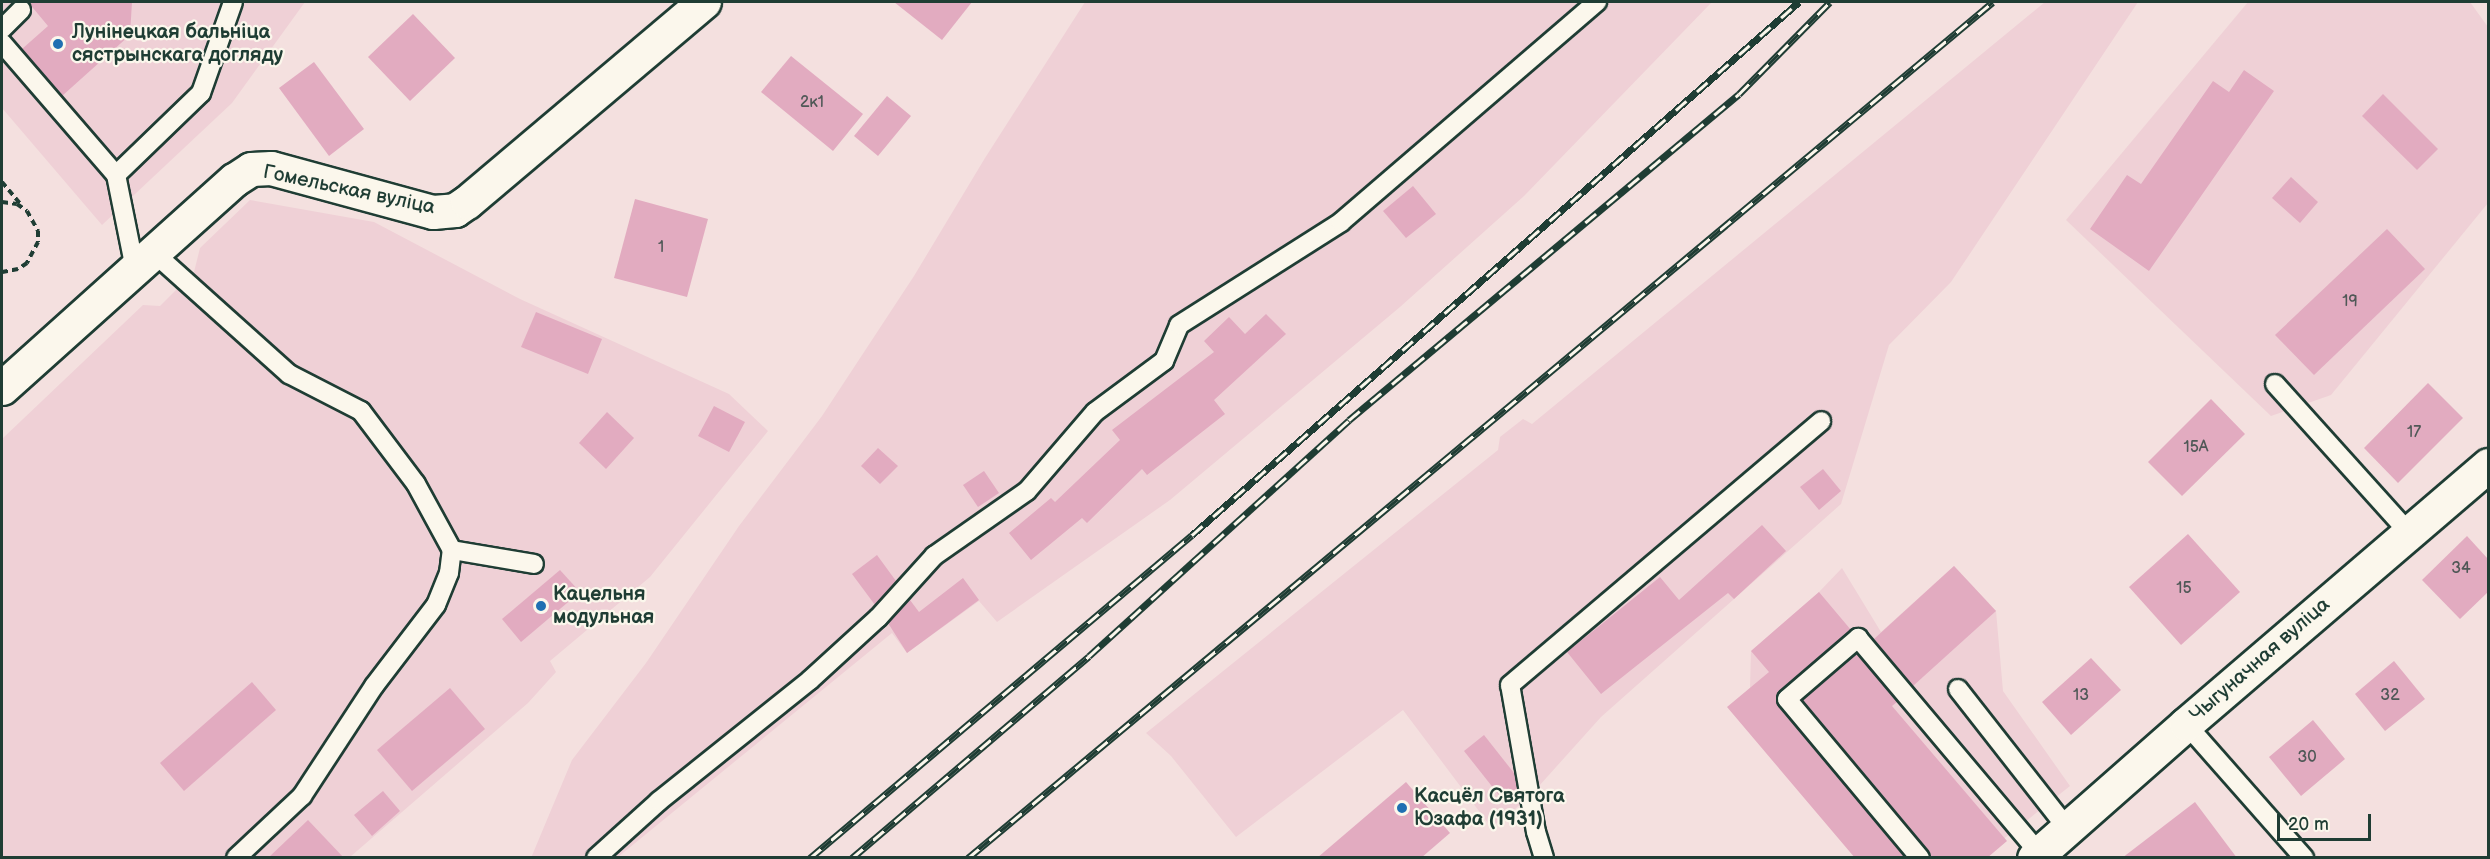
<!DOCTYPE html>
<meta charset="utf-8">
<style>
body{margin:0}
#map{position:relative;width:2490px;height:859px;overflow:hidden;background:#f4e0df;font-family:"Balsamiq Sans",sans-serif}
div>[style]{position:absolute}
.built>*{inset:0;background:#efd0d6}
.building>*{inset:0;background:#e2abc0}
.path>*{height:4px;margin-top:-2px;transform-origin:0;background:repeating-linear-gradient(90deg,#1f3d34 0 6px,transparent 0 10.5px)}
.roads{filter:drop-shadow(2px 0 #1f3d34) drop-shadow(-2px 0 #1f3d34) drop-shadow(0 2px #1f3d34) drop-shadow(0 -2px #1f3d34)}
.lane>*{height:18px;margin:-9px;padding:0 9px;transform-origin:9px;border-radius:9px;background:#fbf7ec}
.street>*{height:33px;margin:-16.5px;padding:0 16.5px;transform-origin:16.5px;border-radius:16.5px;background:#fbf7ec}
.secondary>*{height:33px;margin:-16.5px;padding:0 16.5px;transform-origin:16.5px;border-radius:16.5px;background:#fbf7ec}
.rail>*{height:7px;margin-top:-3.5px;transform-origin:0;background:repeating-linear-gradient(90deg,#fbf7ec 0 14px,#1f3d34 0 28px);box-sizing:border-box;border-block:2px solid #1f3d34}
.dots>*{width:16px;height:16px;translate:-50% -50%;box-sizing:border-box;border:3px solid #fbf7ec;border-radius:50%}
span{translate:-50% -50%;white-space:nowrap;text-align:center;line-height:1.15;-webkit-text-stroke:4.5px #fbf7ec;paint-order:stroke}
.number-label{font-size:16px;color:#505857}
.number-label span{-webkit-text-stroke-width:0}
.poi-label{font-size:20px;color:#1f3d34;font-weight:700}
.left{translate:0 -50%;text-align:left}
.street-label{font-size:20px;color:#1f3d34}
.frame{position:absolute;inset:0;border:3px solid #1f3d34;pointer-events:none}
.scale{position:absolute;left:2277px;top:814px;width:94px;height:27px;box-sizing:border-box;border:3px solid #1f3d34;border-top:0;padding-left:8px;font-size:18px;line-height:21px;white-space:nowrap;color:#1f3d34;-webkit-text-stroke:4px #fbf7ec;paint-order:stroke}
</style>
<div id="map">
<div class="built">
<div style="clip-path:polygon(2px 2px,305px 2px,232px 103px,102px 225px,2px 108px)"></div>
<div style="clip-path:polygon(1085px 2px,1712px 2px,1524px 196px,1400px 307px,1170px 500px,997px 622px,979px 601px,907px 653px,892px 633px,618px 857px,531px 858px,572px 760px,646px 663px,739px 526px,822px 416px,914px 276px,985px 158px)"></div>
<div style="clip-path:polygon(2045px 2px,2138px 2px,1951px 282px,1889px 345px,1841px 504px,1601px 717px,1539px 786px,1510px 814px,1491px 827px,1403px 710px,1236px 837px,1171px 756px,1146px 733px,1498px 450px,1500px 437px,1523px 419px,1532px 424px)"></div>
<div style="clip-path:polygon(2248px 2px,2470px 2px,2488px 27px,2488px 203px,2331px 395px,2271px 416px,2066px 220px)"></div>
<div style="clip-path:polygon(250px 200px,374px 222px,520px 299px,729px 394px,768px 431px,650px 577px,550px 661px,556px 672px,528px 703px,350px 857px,2px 858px,2px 439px,143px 305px,160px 306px,194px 272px,200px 248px)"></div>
<div style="clip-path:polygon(1954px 566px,1996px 611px,2003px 691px,2070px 786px,1981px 857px,1855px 857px,1750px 688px,1751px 651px,1819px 592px,1842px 568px,1881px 632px)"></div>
</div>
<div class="building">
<div style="clip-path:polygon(28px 2px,132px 2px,130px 35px,62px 96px,22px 49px,48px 26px)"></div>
<div style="clip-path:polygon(894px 2px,972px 2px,942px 40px)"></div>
<div style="clip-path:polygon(413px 14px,455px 58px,410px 101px,368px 57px)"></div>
<div style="clip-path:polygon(791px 56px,863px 114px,833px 151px,761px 92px)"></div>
<div style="clip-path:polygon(314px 62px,364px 129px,329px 156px,279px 88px)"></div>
<div style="clip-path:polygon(2244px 70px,2274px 91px,2149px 271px,2090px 229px,2127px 175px,2141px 184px,2213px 81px,2229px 92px)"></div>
<div style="clip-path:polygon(2383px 94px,2438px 149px,2417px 170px,2362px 116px)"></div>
<div style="clip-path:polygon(887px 96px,911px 116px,878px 156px,854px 136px)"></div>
<div style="clip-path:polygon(2291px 177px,2318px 202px,2300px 223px,2272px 198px)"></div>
<div style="clip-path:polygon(1413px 186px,1436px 214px,1406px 238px,1383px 211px)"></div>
<div style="clip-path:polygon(635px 199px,708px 219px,687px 297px,614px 278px)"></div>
<div style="clip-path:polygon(2387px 229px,2425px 269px,2314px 375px,2275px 335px)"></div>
<div style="clip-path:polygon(536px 312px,602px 339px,588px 374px,521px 347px)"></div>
<div style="clip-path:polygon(1266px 314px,1286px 334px,1214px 400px,1225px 414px,1147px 475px,1142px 469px,1087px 523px,1082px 518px,1031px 560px,1009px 533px,1051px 498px,1055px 502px,1120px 440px,1112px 430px,1214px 352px,1204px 341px,1229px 317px,1245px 334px)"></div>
<div style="clip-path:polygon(2428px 383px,2463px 418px,2398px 483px,2364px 448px)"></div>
<div style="clip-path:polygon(2211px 399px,2245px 434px,2182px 496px,2148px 462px)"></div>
<div style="clip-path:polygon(714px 406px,745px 422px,729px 452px,698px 436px)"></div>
<div style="clip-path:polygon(607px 412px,634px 438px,606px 469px,579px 443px)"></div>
<div style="clip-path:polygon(878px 448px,898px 466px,880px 484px,861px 466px)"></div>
<div style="clip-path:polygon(1823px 469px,1841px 491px,1819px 510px,1800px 487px)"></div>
<div style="clip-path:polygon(984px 471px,999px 493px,978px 507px,963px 485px)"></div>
<div style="clip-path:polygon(1762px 525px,1786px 551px,1734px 599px,1728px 593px,1601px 694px,1567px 652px,1660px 577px,1679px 600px)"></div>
<div style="clip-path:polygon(2188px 534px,2240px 592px,2181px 645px,2129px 587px)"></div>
<div style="clip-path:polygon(2467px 536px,2488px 559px,2488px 592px,2460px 619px,2422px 580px)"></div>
<div style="clip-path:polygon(877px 555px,896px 581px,875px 605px,852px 574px)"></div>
<div style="clip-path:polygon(1954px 566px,1996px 611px,1913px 686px,1874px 639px)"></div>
<div style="clip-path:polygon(560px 570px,580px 592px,521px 642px,502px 619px)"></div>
<div style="clip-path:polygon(963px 578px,979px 600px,907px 653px,888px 623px,910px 600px,919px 612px)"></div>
<div style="clip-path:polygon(1819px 592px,1851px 630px,1780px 690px,1776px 702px,1905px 858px,1855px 858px,1727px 707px,1769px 672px,1751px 651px)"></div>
<div style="clip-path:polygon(1857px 654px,1897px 702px,1892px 706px,2007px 841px,1987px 858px,1931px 858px,1929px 851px,1803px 700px)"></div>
<div style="clip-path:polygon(2091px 658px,2121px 690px,2071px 735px,2042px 702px)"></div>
<div style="clip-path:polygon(2394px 661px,2425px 699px,2385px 731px,2355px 694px)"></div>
<div style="clip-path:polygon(252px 682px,276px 710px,184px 791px,160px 763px)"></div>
<div style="clip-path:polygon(450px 688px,485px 729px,412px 791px,377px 750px)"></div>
<div style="clip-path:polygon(2313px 720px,2345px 759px,2301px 796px,2269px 757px)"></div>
<div style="clip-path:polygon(1484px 735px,1514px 773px,1517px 788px,1502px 799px,1464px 751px)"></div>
<div style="clip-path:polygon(1406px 782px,1450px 833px,1421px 858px,1317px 858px)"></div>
<div style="clip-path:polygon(383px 791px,400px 811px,372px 836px,354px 815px)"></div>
<div style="clip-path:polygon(2195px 802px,2237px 858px,2122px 858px)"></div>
<div style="clip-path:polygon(308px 820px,344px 858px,268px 858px)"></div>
</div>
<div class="path">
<div style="left:2px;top:182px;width:31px;rotate:50deg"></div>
<div style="left:2px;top:202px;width:15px;rotate:8deg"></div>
<div style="left:17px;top:204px;width:12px;rotate:35deg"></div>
<div style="left:27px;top:211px;width:23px;rotate:61deg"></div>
<div style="left:38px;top:231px;width:11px;rotate:90deg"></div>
<div style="left:38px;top:242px;width:24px;rotate:118deg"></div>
<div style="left:27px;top:263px;width:11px;rotate:146deg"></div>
<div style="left:18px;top:269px;width:16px;rotate:169deg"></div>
</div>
<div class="roads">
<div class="lane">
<div style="left:2px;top:29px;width:27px;rotate:-45deg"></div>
<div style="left:2px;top:43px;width:174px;rotate:49.2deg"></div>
<div style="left:153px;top:252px;width:183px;rotate:41.9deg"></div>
<div style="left:289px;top:374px;width:81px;rotate:27.2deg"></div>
<div style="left:361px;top:411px;width:91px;rotate:53deg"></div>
<div style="left:416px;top:484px;width:75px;rotate:61.4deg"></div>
<div style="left:452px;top:550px;width:83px;rotate:9.7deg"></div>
<div style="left:135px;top:269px;width:96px;rotate:-101.4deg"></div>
<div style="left:116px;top:175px;width:118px;rotate:-44deg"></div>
<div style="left:201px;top:93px;width:96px;rotate:-70.6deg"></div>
<div style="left:2275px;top:384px;width:200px;rotate:48deg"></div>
<div style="left:1958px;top:689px;width:177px;rotate:51.9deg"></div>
<div style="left:2186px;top:724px;width:179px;rotate:48.6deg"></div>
<div style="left:236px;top:858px;width:91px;rotate:-43.2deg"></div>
<div style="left:302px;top:796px;width:131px;rotate:-56.8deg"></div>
<div style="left:374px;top:686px;width:102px;rotate:-52.6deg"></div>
<div style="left:436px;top:605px;width:35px;rotate:-68deg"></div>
<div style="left:449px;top:573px;width:23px;rotate:-83deg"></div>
<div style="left:596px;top:858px;width:85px;rotate:-42.1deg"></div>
<div style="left:659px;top:801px;width:193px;rotate:-38.7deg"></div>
<div style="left:810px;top:680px;width:92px;rotate:-42.4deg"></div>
<div style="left:878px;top:618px;width:84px;rotate:-47.9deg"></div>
<div style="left:934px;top:556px;width:113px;rotate:-35deg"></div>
<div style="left:1027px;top:491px;width:104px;rotate:-49.3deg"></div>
<div style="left:1095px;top:412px;width:86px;rotate:-36.5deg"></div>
<div style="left:1164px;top:361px;width:39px;rotate:-67deg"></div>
<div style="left:1179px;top:325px;width:192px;rotate:-32.4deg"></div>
<div style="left:1341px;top:222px;width:338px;rotate:-40.7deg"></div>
<div style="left:1544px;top:858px;width:27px;rotate:-107deg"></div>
<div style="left:1536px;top:832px;width:149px;rotate:-100deg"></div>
<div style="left:1510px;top:685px;width:408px;rotate:-40.3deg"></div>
<div style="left:1920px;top:858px;width:207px;rotate:-129.9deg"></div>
<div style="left:1787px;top:699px;width:94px;rotate:-40.7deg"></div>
<div style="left:1858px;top:638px;width:281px;rotate:49.9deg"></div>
</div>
<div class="street">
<div style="left:2px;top:388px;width:312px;rotate:-41.9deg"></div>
<div style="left:234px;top:180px;width:20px;rotate:-33deg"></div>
<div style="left:251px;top:169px;width:20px;rotate:-3deg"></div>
<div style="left:271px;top:168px;width:168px;rotate:15.2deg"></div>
<div style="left:433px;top:212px;width:22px;rotate:-5deg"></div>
<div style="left:455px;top:210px;width:14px;rotate:-34deg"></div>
<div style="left:467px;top:202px;width:310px;rotate:-40.2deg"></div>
</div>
<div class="secondary">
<div style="left:2034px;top:858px;width:203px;rotate:-41.4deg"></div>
<div style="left:2186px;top:724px;width:398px;rotate:-40.6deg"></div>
</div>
</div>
<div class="rail">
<div style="left:810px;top:858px;width:500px;rotate:-40.22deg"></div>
<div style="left:1192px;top:535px;width:808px;rotate:-41.29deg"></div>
<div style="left:852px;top:858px;width:311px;rotate:-40.4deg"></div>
<div style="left:1089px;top:656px;width:351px;rotate:-42.2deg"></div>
<div style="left:1349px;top:420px;width:508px;rotate:-39.89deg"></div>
<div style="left:1739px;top:94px;width:129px;rotate:-45.3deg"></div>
<div style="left:968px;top:858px;width:1335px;rotate:-39.87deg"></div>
</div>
<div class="dots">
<div style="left:58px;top:44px;background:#1f6fb2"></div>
<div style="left:541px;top:606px;background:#1f6fb2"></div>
<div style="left:1402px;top:808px;background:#1f6fb2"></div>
</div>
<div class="number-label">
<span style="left:812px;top:103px">2к1</span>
<span style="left:661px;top:248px">1</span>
<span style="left:2350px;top:302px">19</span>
<span style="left:2414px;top:433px">17</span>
<span style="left:2196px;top:448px">15А</span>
<span style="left:2461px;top:569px">34</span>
<span style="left:2184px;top:589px">15</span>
<span style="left:2081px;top:696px">13</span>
<span style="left:2390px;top:696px">32</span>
<span style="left:2307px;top:758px">30</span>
</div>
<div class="poi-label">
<span class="left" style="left:72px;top:44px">Лунінецкая бальніца<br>сястрынскага догляду</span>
<span class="left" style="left:553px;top:606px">Кацельня<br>модульная</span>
<span class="left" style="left:1414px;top:808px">Касцёл Святога<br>Юзафа (1931)</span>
</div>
<div class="street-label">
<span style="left:349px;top:190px;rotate:12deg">Гомельская вуліца</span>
<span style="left:2260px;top:660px;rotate:-41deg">Чыгуначная вуліца</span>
</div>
<div class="frame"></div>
<div class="scale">20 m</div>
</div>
